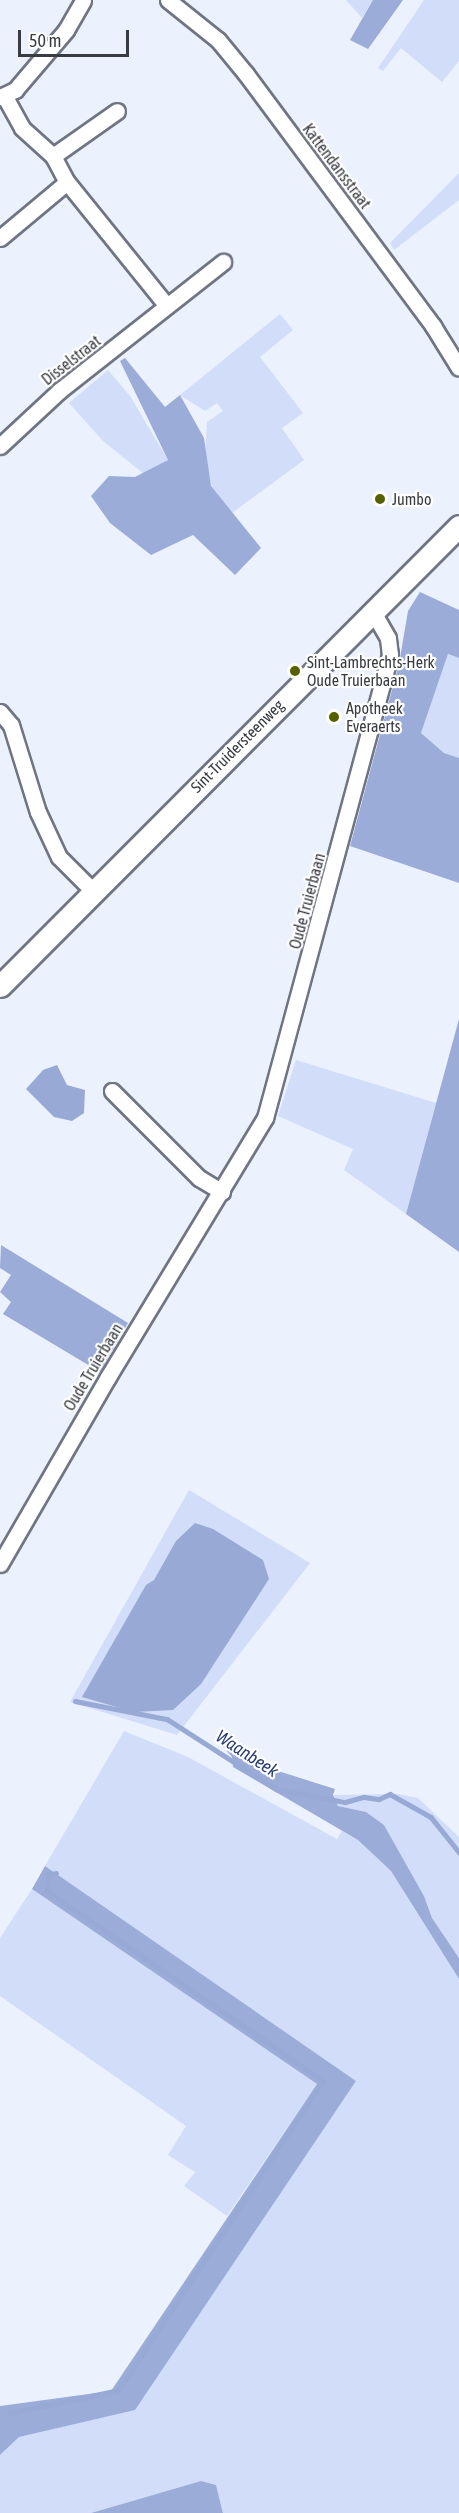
<!DOCTYPE html>
<style>
body{margin:0}
#map{position:relative;width:459px;height:2513px;overflow:hidden;background:#ecf1fe;font-family:"Asap Condensed",sans-serif}
div>[style]{position:absolute}
.green>*{inset:0;background:#d1ddf9}
.forest>*{inset:0;background:#9aacd7}
.water>*{inset:0;background:#97a9d4}
.stream>*{height:4.5px;margin:-2.25px;padding:0 2.25px;transform-origin:2.25px;border-radius:2.25px;background:#97a9d4}
.roads{filter:drop-shadow(2px 0 #6f7582) drop-shadow(-2px 0 #6f7582) drop-shadow(0 2px #6f7582) drop-shadow(0 -2px #6f7582)}
.street>*{height:15px;margin:-7.5px;padding:0 7.5px;transform-origin:7.5px;border-radius:7.5px;background:#fff}
.secondary>*{height:21px;margin:-10.5px;padding:0 10.5px;transform-origin:10.5px;border-radius:10.5px;background:#fff}
.dots>*{width:16px;height:16px;translate:-50% -50%;box-sizing:border-box;border:3px solid #fff;border-radius:50%}
span{translate:-50% -50%;white-space:nowrap;text-align:center;line-height:1.15;-webkit-text-stroke:4.5px #fff;paint-order:stroke}
.street-label{font-size:16px;color:#383b41}
.poi-label{font-size:16px;color:#383b41}
.left{translate:0 -50%;text-align:left}
.water-label{font-size:18px;color:#2a3d73;font-style:italic}
.scale{position:absolute;left:18px;top:30px;width:111px;height:27px;box-sizing:border-box;border:3px solid #383b41;border-top:0;padding-left:8px;font-size:18px;line-height:21px;white-space:nowrap;color:#383b41;-webkit-text-stroke:4px #fff;paint-order:stroke}
</style>
<div id="map">
<div class="green">
<div style="clip-path:polygon(346px 0,373px 0,362px 18px)"></div>
<div style="clip-path:polygon(424px 0,459px 0,459px 61px,442px 82px,401px 48px,383px 71px,378px 68px)"></div>
<div style="clip-path:polygon(459px 173px,459px 200px,394px 250px,390px 243px)"></div>
<div style="clip-path:polygon(280px 314px,293px 330px,260px 357px,303px 413px,282px 428px,304px 460px,232px 513px,212px 488px,205px 458px,207px 422px,223px 411px,217px 403px,205px 411px,180px 395px)"></div>
<div style="clip-path:polygon(108px 370px,130px 396px,168px 460px,144px 474px,103px 441px,69px 403px)"></div>
<div style="clip-path:polygon(448px 654px,459px 658px,459px 758px,444px 753px,421px 733px)"></div>
<div style="clip-path:polygon(296px 1060px,436px 1103px,406px 1214px,344px 1170px,353px 1149px,278px 1116px)"></div>
<div style="clip-path:polygon(189px 1490px,310px 1563px,177px 1735px,70px 1702px)"></div>
<div style="clip-path:polygon(124px 1731px,188px 1757px,337px 1839px,342px 1831px,358px 1840px,391px 1871px,459px 1979px,459px 2513px,223px 2513px,216px 2485px,201px 2481px,91px 2513px,0 2513px,0 2455px,19px 2437px,135px 2409px,356px 2081px,45px 1866px)"></div>
<div style="clip-path:polygon(398px 1794px,418px 1798px,459px 1837px,459px 1958px,432px 1918px,424px 1896px,384px 1825px,366px 1812px,338px 1806px,333px 1795px)"></div>
<div style="clip-path:polygon(32px 1889px,317px 2084px,227px 2216px,184px 2186px,195px 2172px,168px 2155px,186px 2126px,0 1996px,0 1938px)"></div>
</div>
<div class="forest">
<div style="clip-path:polygon(373px 0,403px 0,368px 49px,350px 40px)"></div>
<div style="clip-path:polygon(125px 358px,165px 407px,180px 395px,204px 438px,211px 486px,261px 548px,235px 575px,193px 535px,151px 555px,110px 523px,91px 496px,109px 476px,135px 477px,168px 460px,120px 361px)"></div>
<div style="clip-path:polygon(420px 592px,459px 610px,459px 658px,448px 654px,421px 733px,444px 753px,459px 758px,459px 883px,350px 846px,399px 664px,408px 611px)"></div>
<div style="clip-path:polygon(459px 1019px,459px 1252px,406px 1214px)"></div>
<div style="clip-path:polygon(1px 1245px,128px 1323px,100px 1372px,3px 1314px,11px 1302px,0 1292px,11px 1275px,0 1268px)"></div>
<div style="clip-path:polygon(221px 1744px,278px 1771px,335px 1789px,333px 1795px,338px 1806px,366px 1812px,384px 1825px,424px 1896px,432px 1918px,459px 1958px,459px 1979px,391px 1871px,358px 1840px,233px 1767px,232px 1757px)"></div>
<div style="clip-path:polygon(45px 1866px,356px 2081px,135px 2410px,19px 2437px,0 2455px,0 2406px,111px 2391px,317px 2084px,32px 1889px)"></div>
<div style="clip-path:polygon(201px 2481px,216px 2485px,223px 2513px,91px 2513px)"></div>
</div>
<div class="water">
<div style="clip-path:polygon(57px 1065px,67px 1085px,85px 1090px,84px 1113px,72px 1121px,54px 1117px,26px 1089px,43px 1070px)"></div>
<div style="clip-path:polygon(195px 1523px,213px 1529px,263px 1560px,269px 1579px,201px 1684px,173px 1710px,134px 1712px,82px 1697px,146px 1585px,154px 1580px,176px 1541px)"></div>
</div>
<div class="stream">
<div style="left:75px;top:1701px;width:94px;rotate:11.1deg"></div>
<div style="left:167px;top:1719px;width:130px;rotate:32.7deg"></div>
<div style="left:276px;top:1789px;width:70px;rotate:10.7deg"></div>
<div style="left:345px;top:1802px;width:20px;rotate:-15deg"></div>
<div style="left:364px;top:1797px;width:15px;rotate:8deg"></div>
<div style="left:379px;top:1799px;width:12px;rotate:-24deg"></div>
<div style="left:390px;top:1794px;width:47px;rotate:29.3deg"></div>
<div style="left:431px;top:1817px;width:45px;rotate:51.3deg"></div>
<div style="left:10px;top:2413px;width:111px;rotate:-11.9deg"></div>
<div style="left:119px;top:2390px;width:370px;rotate:-56.6deg"></div>
<div style="left:323px;top:2081px;width:335px;rotate:-145.5deg"></div>
<div style="left:47px;top:1891px;width:16px;rotate:-86deg"></div>
<div style="left:48px;top:1875px;width:8px;rotate:-14deg"></div>
</div>
<div class="roads">
<div class="street">
<div style="left:168px;top:0;width:64px;rotate:38.7deg"></div>
<div style="left:218px;top:40px;width:44px;rotate:50.5deg"></div>
<div style="left:246px;top:74px;width:314px;rotate:53.4deg"></div>
<div style="left:433px;top:326px;width:49px;rotate:58.2deg"></div>
<div style="left:0;top:97px;width:17px;rotate:-25deg"></div>
<div style="left:15px;top:90px;width:79px;rotate:-49.6deg"></div>
<div style="left:66px;top:30px;width:34px;rotate:-60deg"></div>
<div style="left:5px;top:97px;width:35px;rotate:61deg"></div>
<div style="left:22px;top:128px;width:42px;rotate:42.1deg"></div>
<div style="left:53px;top:156px;width:30px;rotate:62deg"></div>
<div style="left:67px;top:182px;width:159px;rotate:51.1deg"></div>
<div style="left:53px;top:156px;width:78px;rotate:-35.1deg"></div>
<div style="left:0;top:238px;width:87px;rotate:-39.9deg"></div>
<div style="left:0;top:446px;width:81px;rotate:-43deg"></div>
<div style="left:59px;top:391px;width:209px;rotate:-38.2deg"></div>
<div style="left:0;top:712px;width:17px;rotate:50deg"></div>
<div style="left:11px;top:725px;width:91px;rotate:72.8deg"></div>
<div style="left:38px;top:812px;width:50px;rotate:65deg"></div>
<div style="left:59px;top:857px;width:49px;rotate:45deg"></div>
<div style="left:112px;top:1091px;width:123px;rotate:45deg"></div>
<div style="left:199px;top:1178px;width:27px;rotate:31deg"></div>
<div style="left:0;top:1564px;width:216px;rotate:-60deg"></div>
<div style="left:108px;top:1377px;width:303px;rotate:-58.8deg"></div>
<div style="left:265px;top:1118px;width:480px;rotate:-74.9deg"></div>
<div style="left:390px;top:655px;width:17px;rotate:-97deg"></div>
<div style="left:388px;top:638px;width:30px;rotate:-120deg"></div>
</div>
<div class="secondary">
<div style="left:0;top:986px;width:650px;rotate:-45.06deg"></div>
</div>
</div>
<div class="dots">
<div style="left:380px;top:499px;background:#566000"></div>
<div style="left:295px;top:671px;background:#566000"></div>
<div style="left:334px;top:717px;background:#566000"></div>
</div>
<div class="street-label">
<span style="left:337px;top:166px;rotate:53deg">Kattendansstraat</span>
<span style="left:71px;top:360px;rotate:-38deg">Disselstraat</span>
<span style="left:237px;top:746px;rotate:-45deg">Sint-Truidersteenweg</span>
<span style="left:307px;top:901px;rotate:-75deg">Oude Truierbaan</span>
<span style="left:93px;top:1367px;rotate:-59deg">Oude Truierbaan</span>
</div>
<div class="poi-label">
<span class="left" style="left:392px;top:499px">Jumbo</span>
<span class="left" style="left:307px;top:671px">Sint-Lambrechts-Herk<br>Oude Truierbaan</span>
<span class="left" style="left:346px;top:717px">Apotheek<br>Everaerts</span>
</div>
<div class="water-label">
<span style="left:247px;top:1754px;rotate:33deg">Waanbeek</span>
</div>
<div class="scale">50 m</div>
</div>
